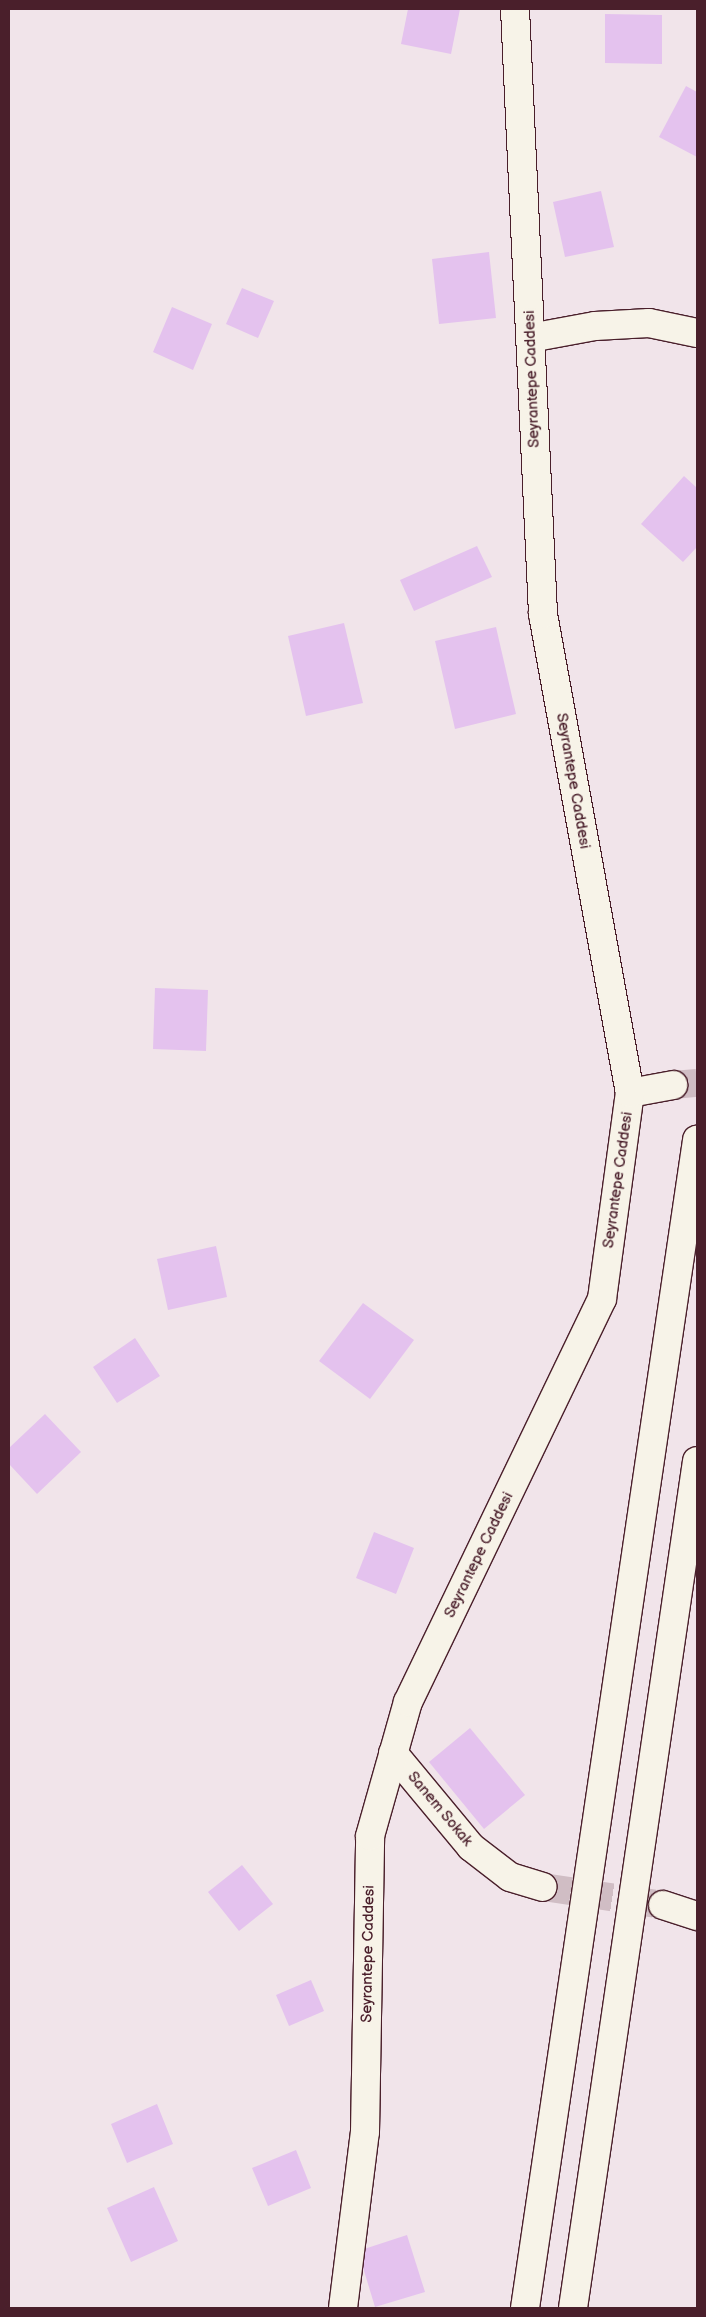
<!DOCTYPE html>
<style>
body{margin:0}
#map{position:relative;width:706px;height:2317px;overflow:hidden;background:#f1e4ea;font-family:"Balsamiq Sans",sans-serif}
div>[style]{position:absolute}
.building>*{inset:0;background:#e4c2ee}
.minor-tunnel>*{height:28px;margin-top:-14px;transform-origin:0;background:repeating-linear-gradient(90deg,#d0bdc4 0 28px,transparent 0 42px)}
.roads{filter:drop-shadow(1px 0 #4a1f2b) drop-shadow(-1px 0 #4a1f2b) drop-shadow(0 1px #4a1f2b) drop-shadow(0 -1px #4a1f2b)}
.minor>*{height:28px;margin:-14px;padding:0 14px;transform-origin:14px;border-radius:14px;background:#f7f3e8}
.tertiary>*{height:28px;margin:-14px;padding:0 14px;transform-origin:14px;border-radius:14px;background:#f7f3e8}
.secondary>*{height:28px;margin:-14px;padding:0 14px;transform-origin:14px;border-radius:14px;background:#f7f3e8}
span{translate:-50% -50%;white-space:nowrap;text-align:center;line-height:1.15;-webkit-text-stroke:5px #f7f3e8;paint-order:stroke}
.street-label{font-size:15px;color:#4a1f2b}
.frame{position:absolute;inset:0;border:10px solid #4a1f2b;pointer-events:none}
</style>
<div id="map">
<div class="building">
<div style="clip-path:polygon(408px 9px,460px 9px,451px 54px,401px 44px)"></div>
<div style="clip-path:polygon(605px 14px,662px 15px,662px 64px,605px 63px)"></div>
<div style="clip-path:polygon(686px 86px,697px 92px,697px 157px,659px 137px)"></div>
<div style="clip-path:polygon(601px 191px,614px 247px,565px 257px,553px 202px)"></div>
<div style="clip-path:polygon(489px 252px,496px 318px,439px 324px,432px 259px)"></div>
<div style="clip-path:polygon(242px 288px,274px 301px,258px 338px,226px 324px)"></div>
<div style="clip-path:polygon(172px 307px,212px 324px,193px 370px,153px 352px)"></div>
<div style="clip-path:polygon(684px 476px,697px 488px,697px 547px,683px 562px,641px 524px)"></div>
<div style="clip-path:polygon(477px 546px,492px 577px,414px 611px,400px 580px)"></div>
<div style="clip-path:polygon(344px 623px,363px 703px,306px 716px,288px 636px)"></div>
<div style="clip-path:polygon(496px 627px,516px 714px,455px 729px,435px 641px)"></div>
<div style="clip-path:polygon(155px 988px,208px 990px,206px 1051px,153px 1049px)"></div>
<div style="clip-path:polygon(216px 1246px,227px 1297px,168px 1310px,157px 1259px)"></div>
<div style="clip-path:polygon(363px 1303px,414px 1340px,370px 1399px,319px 1361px)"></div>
<div style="clip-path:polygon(135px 1338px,160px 1376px,117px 1403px,93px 1367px)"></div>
<div style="clip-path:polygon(45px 1414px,81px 1452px,37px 1494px,9px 1464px,9px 1448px)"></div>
<div style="clip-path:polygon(374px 1532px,414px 1548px,396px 1594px,356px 1578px)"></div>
<div style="clip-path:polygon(470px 1728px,525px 1795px,484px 1829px,429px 1762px)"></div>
<div style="clip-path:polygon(242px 1865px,273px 1904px,239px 1931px,208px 1892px)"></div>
<div style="clip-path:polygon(311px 1980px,324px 2011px,289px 2026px,276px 1995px)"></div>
<div style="clip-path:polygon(157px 2104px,173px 2144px,127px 2163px,111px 2124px)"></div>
<div style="clip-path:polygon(296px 2150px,311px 2188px,268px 2206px,252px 2168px)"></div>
<div style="clip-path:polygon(154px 2187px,178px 2241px,131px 2262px,107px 2208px)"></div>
<div style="clip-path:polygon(407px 2235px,425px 2292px,375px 2307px,358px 2251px)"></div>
</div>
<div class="minor-tunnel">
<div style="left:673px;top:1085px;width:24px;rotate:-5deg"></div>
<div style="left:543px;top:1887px;width:121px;rotate:8.5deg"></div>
</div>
<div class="roads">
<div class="minor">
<div style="left:530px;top:338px;width:66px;rotate:-10.5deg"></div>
<div style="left:595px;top:326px;width:54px;rotate:-3.2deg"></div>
<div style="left:649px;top:323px;width:49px;rotate:11.8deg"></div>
<div style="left:630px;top:1093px;width:44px;rotate:-10.5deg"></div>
<div style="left:393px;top:1753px;width:122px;rotate:50.3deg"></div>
<div style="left:471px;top:1847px;width:49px;rotate:37.6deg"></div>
<div style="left:510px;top:1877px;width:34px;rotate:17deg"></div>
<div style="left:663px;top:1905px;width:36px;rotate:18deg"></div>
</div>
<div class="tertiary">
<div style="left:343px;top:2308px;width:177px;rotate:-82.9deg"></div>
<div style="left:365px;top:2132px;width:296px;rotate:-89deg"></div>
<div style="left:370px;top:1836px;width:139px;rotate:-74.2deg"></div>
<div style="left:408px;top:1702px;width:447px;rotate:-64.3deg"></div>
<div style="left:602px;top:1299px;width:208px;rotate:-82.3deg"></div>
<div style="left:630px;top:1093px;width:487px;rotate:-100.3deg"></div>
<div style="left:543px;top:614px;width:606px;rotate:-92.65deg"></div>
</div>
<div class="secondary">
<div style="left:525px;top:2308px;width:1181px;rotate:-81.62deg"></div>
<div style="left:573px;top:2308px;width:856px;rotate:-81.67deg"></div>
</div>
</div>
<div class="street-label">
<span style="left:532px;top:379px;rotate:-92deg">Seyrantepe Caddesi</span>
<span style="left:573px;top:781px;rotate:80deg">Seyrantepe Caddesi</span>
<span style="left:618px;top:1180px;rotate:-82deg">Seyrantepe Caddesi</span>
<span style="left:479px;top:1555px;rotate:-64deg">Seyrantepe Caddesi</span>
<span style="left:440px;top:1809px;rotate:50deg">Sanem Sokak</span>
<span style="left:368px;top:1954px;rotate:-89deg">Seyrantepe Caddesi</span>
</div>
<div class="frame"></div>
</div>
